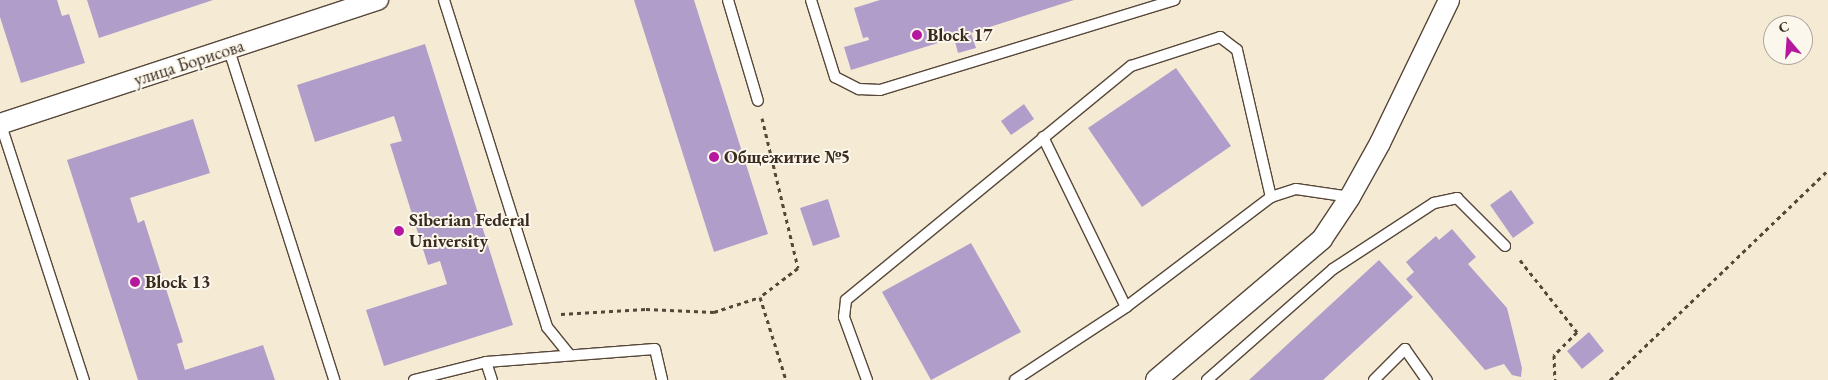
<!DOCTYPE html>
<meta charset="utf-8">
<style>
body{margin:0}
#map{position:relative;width:1828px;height:380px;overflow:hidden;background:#f5ebd5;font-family:"EB Garamond",serif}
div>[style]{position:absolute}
.building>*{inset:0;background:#b19dca}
.path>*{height:3px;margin-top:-1.5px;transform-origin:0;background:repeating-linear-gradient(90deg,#574739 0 4px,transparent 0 8px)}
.roads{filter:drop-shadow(1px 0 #574739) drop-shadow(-1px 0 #574739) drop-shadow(0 1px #574739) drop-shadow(0 -1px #574739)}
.lane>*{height:10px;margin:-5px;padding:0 5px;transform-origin:5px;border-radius:5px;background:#fff}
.street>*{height:20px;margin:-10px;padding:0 10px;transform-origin:10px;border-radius:10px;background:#fff}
.dots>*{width:14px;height:14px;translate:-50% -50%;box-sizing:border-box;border:2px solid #fbf7ec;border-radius:50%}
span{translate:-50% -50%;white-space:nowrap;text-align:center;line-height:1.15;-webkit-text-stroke:4px #fbf7ec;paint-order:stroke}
.poi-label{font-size:18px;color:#3b2a1e;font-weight:700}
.left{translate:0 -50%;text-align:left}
.street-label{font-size:18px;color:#3b2a1e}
.north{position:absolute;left:1763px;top:15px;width:50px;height:50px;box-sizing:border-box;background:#fbf7ec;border:1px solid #aea59a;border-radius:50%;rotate:342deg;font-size:14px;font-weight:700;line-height:20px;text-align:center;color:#3b2a1e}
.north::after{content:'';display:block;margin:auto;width:18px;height:22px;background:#b5179e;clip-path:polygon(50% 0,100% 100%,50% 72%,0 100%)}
</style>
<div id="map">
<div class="building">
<div style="clip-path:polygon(0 0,57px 0,62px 16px,69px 14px,85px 63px,21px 83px,0 17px)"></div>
<div style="clip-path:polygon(87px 0,213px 0,99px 38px)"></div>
<div style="clip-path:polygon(634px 0,694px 0,768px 234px,714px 252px)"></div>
<div style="clip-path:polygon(880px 0,1074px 0,971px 33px,976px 48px,958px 53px,954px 38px,851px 70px,844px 47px,869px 40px,868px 37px,863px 38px,854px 8px)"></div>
<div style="clip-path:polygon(425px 44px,513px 325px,384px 366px,366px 310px,447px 284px,440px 261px,428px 265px,390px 144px,402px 141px,394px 116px,315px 142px,297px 85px)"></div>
<div style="clip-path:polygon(1176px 68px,1231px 146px,1142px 207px,1088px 128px)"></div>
<div style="clip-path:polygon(1024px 104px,1034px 119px,1011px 135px,1001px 121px)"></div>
<div style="clip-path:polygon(193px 119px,210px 173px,130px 198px,138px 223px,144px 220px,183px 342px,177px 344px,185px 370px,263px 345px,275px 380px,138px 380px,67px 160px)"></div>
<div style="clip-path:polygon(1511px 190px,1534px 223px,1513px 238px,1490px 205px)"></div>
<div style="clip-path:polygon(828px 199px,840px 237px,813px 246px,800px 208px)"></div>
<div style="clip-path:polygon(1452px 229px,1476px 257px,1468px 264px,1507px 308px,1522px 368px,1521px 377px,1512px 375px,1504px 364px,1485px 370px,1406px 279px,1414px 272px,1406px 262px,1436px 236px,1439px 240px)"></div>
<div style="clip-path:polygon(971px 243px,1021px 332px,931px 380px,882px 292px)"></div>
<div style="clip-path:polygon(1379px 260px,1413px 297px,1323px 380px,1249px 380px)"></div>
<div style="clip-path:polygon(1589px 332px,1604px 351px,1582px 369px,1567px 351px)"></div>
</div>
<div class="path">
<div style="left:762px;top:118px;width:154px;rotate:76.5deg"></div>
<div style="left:798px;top:268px;width:48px;rotate:142.7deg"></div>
<div style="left:760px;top:297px;width:87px;rotate:72.6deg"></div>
<div style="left:1520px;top:260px;width:92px;rotate:51.6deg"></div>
<div style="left:1577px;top:332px;width:33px;rotate:135deg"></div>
<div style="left:1554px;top:355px;width:25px;rotate:88deg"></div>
<div style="left:561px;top:314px;width:85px;rotate:-3.4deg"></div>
<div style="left:646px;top:309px;width:68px;rotate:2.5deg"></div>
<div style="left:714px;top:312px;width:48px;rotate:-18.1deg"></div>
<div style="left:1610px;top:380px;width:303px;rotate:-43.9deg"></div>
</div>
<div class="roads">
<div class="lane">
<div style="left:444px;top:0;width:343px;rotate:72.5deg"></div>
<div style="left:547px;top:327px;width:35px;rotate:51deg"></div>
<div style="left:728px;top:0;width:105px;rotate:73.5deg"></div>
<div style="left:811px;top:0;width:81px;rotate:72.7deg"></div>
<div style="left:835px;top:77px;width:27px;rotate:27deg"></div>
<div style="left:859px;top:89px;width:21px;rotate:3deg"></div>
<div style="left:880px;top:90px;width:308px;rotate:-17deg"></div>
<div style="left:229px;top:50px;width:346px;rotate:72.3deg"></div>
<div style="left:0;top:122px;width:271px;rotate:72deg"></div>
<div style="left:1043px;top:137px;width:189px;rotate:64deg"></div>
<div style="left:486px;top:362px;width:19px;rotate:72deg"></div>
<div style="left:414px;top:380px;width:74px;rotate:-14deg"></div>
<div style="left:486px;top:362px;width:169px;rotate:-4.4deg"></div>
<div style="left:655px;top:349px;width:32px;rotate:77deg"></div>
<div style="left:867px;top:380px;width:67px;rotate:-110.1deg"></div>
<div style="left:844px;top:317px;width:17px;rotate:-83deg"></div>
<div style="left:846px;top:300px;width:369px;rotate:-39.4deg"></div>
<div style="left:1131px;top:66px;width:94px;rotate:-18deg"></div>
<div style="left:1220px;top:37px;width:21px;rotate:37deg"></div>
<div style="left:1237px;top:50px;width:151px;rotate:77deg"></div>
<div style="left:1015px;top:380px;width:133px;rotate:-33.3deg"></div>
<div style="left:1126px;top:307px;width:182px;rotate:-37.2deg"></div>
<div style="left:1271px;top:197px;width:26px;rotate:-18deg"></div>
<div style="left:1296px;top:189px;width:55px;rotate:8.4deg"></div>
<div style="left:1207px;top:380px;width:168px;rotate:-41.4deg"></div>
<div style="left:1333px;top:269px;width:121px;rotate:-33.2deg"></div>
<div style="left:1434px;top:203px;width:24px;rotate:-12deg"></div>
<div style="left:1457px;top:198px;width:68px;rotate:45deg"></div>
<div style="left:1374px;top:380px;width:44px;rotate:-45deg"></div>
<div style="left:1405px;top:349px;width:38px;rotate:55deg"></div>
</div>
<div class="street">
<div style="left:0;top:124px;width:398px;rotate:-18.2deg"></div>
<div style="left:1156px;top:380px;width:218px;rotate:-40.3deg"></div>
<div style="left:1322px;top:239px;width:50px;rotate:-56.3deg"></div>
<div style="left:1350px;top:197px;width:62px;rotate:-60.9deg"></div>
<div style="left:1380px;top:143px;width:159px;rotate:-64.2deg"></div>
</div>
</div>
<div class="dots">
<div style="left:917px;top:35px;background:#b5179e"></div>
<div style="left:714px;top:157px;background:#b5179e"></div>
<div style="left:399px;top:231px;background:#b5179e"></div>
<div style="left:135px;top:282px;background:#b5179e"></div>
</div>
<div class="poi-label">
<span class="left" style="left:927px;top:35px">Block 17</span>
<span class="left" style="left:724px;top:157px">Общежитие №5</span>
<span class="left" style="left:409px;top:231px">Siberian Federal<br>University</span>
<span class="left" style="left:145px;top:282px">Block 13</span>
</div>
<div class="street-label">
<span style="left:189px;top:63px;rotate:-18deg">улица Борисова</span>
</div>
<div class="north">С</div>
</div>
